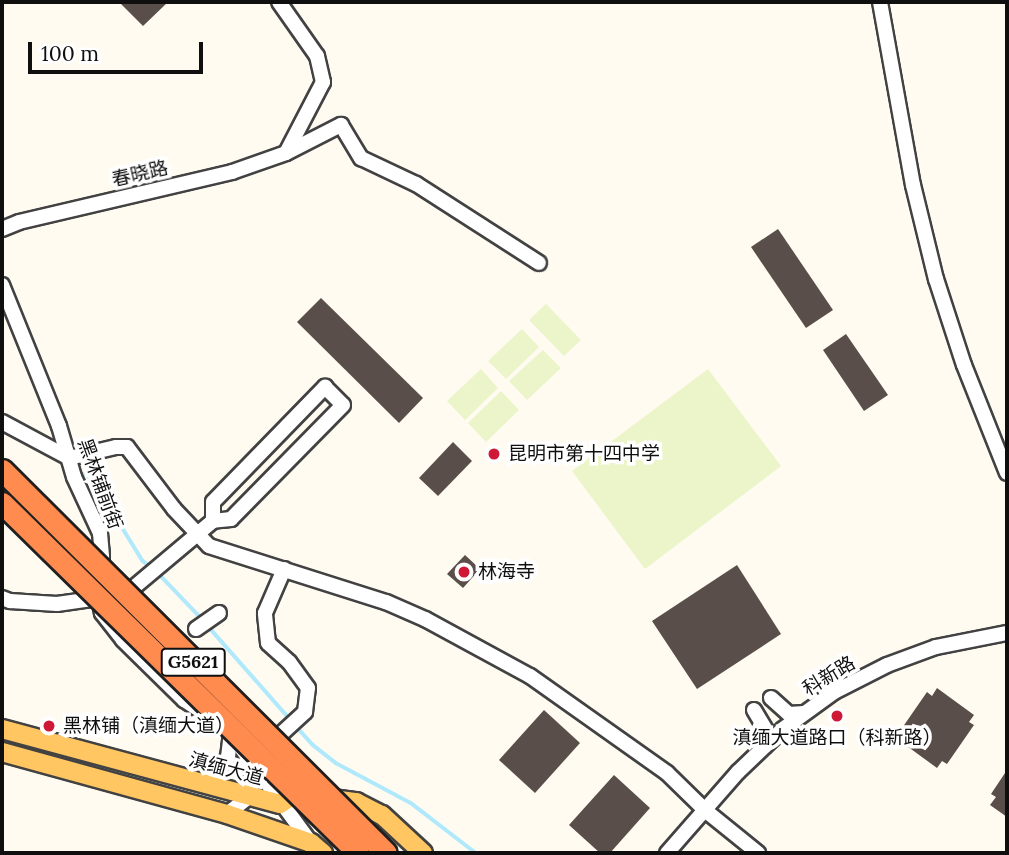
<!DOCTYPE html>
<meta charset="utf-8">
<style>
body{margin:0}
#map{position:relative;width:1009px;height:855px;overflow:hidden;background:#fffbf1;font-family:Lora,"Noto Sans SC",serif}
div>[style]{position:absolute}
.pitch>*{inset:0;background:#ebf5c9}
.stream>*{height:3.5px;margin:-1.75px;padding:0 1.75px;transform-origin:1.75px;border-radius:1.75px;background:#b0e9fc}
.building>*{inset:0;background:#594e4a}
.roads{filter:drop-shadow(2px 0 #424242) drop-shadow(-2px 0 #424242) drop-shadow(0 2px #424242) drop-shadow(0 -2px #424242)}
.minor>*{height:14px;margin:-7px;padding:0 7px;transform-origin:7px;border-radius:7px;background:#fff}
.major>*{height:18px;margin:-9px;padding:0 9px;transform-origin:9px;border-radius:9px;background:#ffc661}
.bridges{filter:drop-shadow(2px 0 #202020) drop-shadow(-2px 0 #202020) drop-shadow(0 2px #202020) drop-shadow(0 -2px #202020)}
.highway-bridge>*{height:21px;margin:-10.5px;padding:0 10.5px;transform-origin:10.5px;border-radius:10.5px;background:#ff8b4f}
.dots>*{width:19px;height:19px;translate:-50% -50%;box-sizing:border-box;border:4px solid #fff;border-radius:50%}
span{translate:-50% -50%;white-space:nowrap;text-align:center;line-height:1.15;-webkit-text-stroke:7px #fff;paint-order:stroke}
.shield-label span{padding:2px 5px;background:#fff;border:2px solid;border-radius:5px;-webkit-text-stroke-width:0}
.shield-label{font-size:18px;color:#0f0f0f;font-weight:700}
.street-label{font-size:19px;color:#0f0f0f}
.poi-label{font-size:19px;color:#0f0f0f}
.left{translate:0 -50%;text-align:left}
.frame{position:absolute;inset:0;border:4px solid #0f0f0f;pointer-events:none}
.scale{position:absolute;left:28px;top:42px;width:175px;height:32px;box-sizing:border-box;border:4px solid #0f0f0f;border-top:0;padding-left:9px;font-size:21px;line-height:24px;white-space:nowrap;color:#0f0f0f;-webkit-text-stroke:5px #fff;paint-order:stroke}
</style>
<div id="map">
<div class="pitch">
<div style="clip-path:polygon(546px 304px,581px 340px,564px 356px,529px 320px)"></div>
<div style="clip-path:polygon(522px 329px,539px 347px,506px 379px,488px 361px)"></div>
<div style="clip-path:polygon(543px 350px,561px 368px,527px 400px,509px 381px)"></div>
<div style="clip-path:polygon(481px 369px,498px 388px,465px 420px,447px 401px)"></div>
<div style="clip-path:polygon(708px 369px,781px 466px,645px 569px,572px 471px)"></div>
<div style="clip-path:polygon(501px 391px,519px 410px,486px 442px,468px 423px)"></div>
</div>
<div class="stream">
<div style="left:85px;top:473px;width:16px;rotate:47deg"></div>
<div style="left:96px;top:485px;width:89px;rotate:58.3deg"></div>
<div style="left:143px;top:561px;width:11px;rotate:38deg"></div>
<div style="left:158px;top:573px;width:65px;rotate:46.2deg"></div>
<div style="left:208px;top:626px;width:125px;rotate:48.6deg"></div>
<div style="left:296px;top:726px;width:25px;rotate:48deg"></div>
<div style="left:313px;top:745px;width:29px;rotate:38deg"></div>
<div style="left:336px;top:763px;width:85px;rotate:28.1deg"></div>
<div style="left:411px;top:803px;width:82px;rotate:37.6deg"></div>
</div>
<div class="building">
<div style="clip-path:polygon(119px 2px,168px 2px,143px 26px)"></div>
<div style="clip-path:polygon(778px 229px,833px 310px,806px 328px,751px 247px)"></div>
<div style="clip-path:polygon(321px 298px,423px 398px,399px 423px,297px 322px)"></div>
<div style="clip-path:polygon(846px 334px,888px 395px,864px 411px,823px 350px)"></div>
<div style="clip-path:polygon(453px 442px,472px 461px,438px 496px,419px 478px)"></div>
<div style="clip-path:polygon(465px 555px,480px 569px,463px 588px,447px 574px)"></div>
<div style="clip-path:polygon(737px 565px,781px 634px,697px 689px,652px 621px)"></div>
<div style="clip-path:polygon(937px 688px,974px 715px,969px 722px,974px 725px,947px 764px,942px 761px,937px 768px,900px 741px,905px 734px,900px 731px,927px 692px,932px 696px)"></div>
<div style="clip-path:polygon(544px 710px,580px 743px,535px 793px,499px 760px)"></div>
<div style="clip-path:polygon(1007px 770px,1007px 817px,990px 805px,996px 797px,991px 794px)"></div>
<div style="clip-path:polygon(614px 775px,650px 808px,610px 853px,600px 853px,569px 825px)"></div>
</div>
<div class="roads">
<div class="minor">
<div style="left:279px;top:2px;width:66px;rotate:54.9deg"></div>
<div style="left:317px;top:56px;width:27px;rotate:77deg"></div>
<div style="left:323px;top:82px;width:80px;rotate:117.5deg"></div>
<div style="left:880px;top:2px;width:186px;rotate:79.8deg"></div>
<div style="left:913px;top:185px;width:97px;rotate:76.3deg"></div>
<div style="left:936px;top:279px;width:90px;rotate:72deg"></div>
<div style="left:964px;top:365px;width:116px;rotate:68.3deg"></div>
<div style="left:2px;top:229px;width:18px;rotate:-22deg"></div>
<div style="left:19px;top:222px;width:219px;rotate:-13.2deg"></div>
<div style="left:232px;top:172px;width:57px;rotate:-19.4deg"></div>
<div style="left:286px;top:153px;width:62px;rotate:-27deg"></div>
<div style="left:341px;top:125px;width:39px;rotate:59deg"></div>
<div style="left:361px;top:158px;width:61px;rotate:25.3deg"></div>
<div style="left:416px;top:184px;width:146px;rotate:32.7deg"></div>
<div style="left:2px;top:285px;width:152px;rotate:68deg"></div>
<div style="left:59px;top:426px;width:53px;rotate:73.6deg"></div>
<div style="left:74px;top:477px;width:62px;rotate:65.1deg"></div>
<div style="left:100px;top:533px;width:24px;rotate:85deg"></div>
<div style="left:102px;top:557px;width:41px;rotate:94.2deg"></div>
<div style="left:99px;top:598px;width:15px;rotate:79deg"></div>
<div style="left:102px;top:613px;width:34px;rotate:52deg"></div>
<div style="left:123px;top:640px;width:86px;rotate:44.5deg"></div>
<div style="left:184px;top:700px;width:31px;rotate:33deg"></div>
<div style="left:325px;top:387px;width:25px;rotate:45deg"></div>
<div style="left:343px;top:405px;width:160px;rotate:134.5deg"></div>
<div style="left:231px;top:519px;width:18px;rotate:174deg"></div>
<div style="left:213px;top:521px;width:19px;rotate:-90deg"></div>
<div style="left:213px;top:502px;width:161px;rotate:-45.8deg"></div>
<div style="left:2px;top:422px;width:76px;rotate:28.2deg"></div>
<div style="left:69px;top:458px;width:48px;rotate:-13.2deg"></div>
<div style="left:116px;top:447px;width:11px"></div>
<div style="left:127px;top:447px;width:78px;rotate:52.8deg"></div>
<div style="left:174px;top:509px;width:51px;rotate:46.6deg"></div>
<div style="left:209px;top:546px;width:186px;rotate:17.6deg"></div>
<div style="left:386px;top:602px;width:43px;rotate:23.6deg"></div>
<div style="left:425px;top:619px;width:119px;rotate:28.5deg"></div>
<div style="left:530px;top:676px;width:168px;rotate:35.3deg"></div>
<div style="left:667px;top:773px;width:54px;rotate:44.3deg"></div>
<div style="left:706px;top:811px;width:67px;rotate:38.9deg"></div>
<div style="left:2px;top:598px;width:9px;rotate:21deg"></div>
<div style="left:10px;top:601px;width:47px;rotate:3.7deg"></div>
<div style="left:57px;top:604px;width:42px;rotate:-8.1deg"></div>
<div style="left:120px;top:599px;width:121px;rotate:-40deg"></div>
<div style="left:196px;top:629px;width:28px;rotate:-35deg"></div>
<div style="left:771px;top:698px;width:24px;rotate:42deg"></div>
<div style="left:789px;top:714px;width:15px;rotate:-4deg"></div>
<div style="left:754px;top:710px;width:26px;rotate:59deg"></div>
<div style="left:767px;top:732px;width:14px;rotate:98deg"></div>
<div style="left:269px;top:745px;width:49px;rotate:-42.5deg"></div>
<div style="left:305px;top:712px;width:24px;rotate:-83deg"></div>
<div style="left:308px;top:688px;width:32px;rotate:-126deg"></div>
<div style="left:289px;top:662px;width:28px;rotate:-138deg"></div>
<div style="left:268px;top:643px;width:30px;rotate:-96deg"></div>
<div style="left:265px;top:613px;width:48px;rotate:-66.6deg"></div>
<div style="left:242px;top:749px;width:117px;rotate:53.7deg"></div>
<div style="left:200px;top:784px;width:22px;rotate:-32deg"></div>
<div style="left:219px;top:772px;width:17px;rotate:-59deg"></div>
<div style="left:228px;top:757px;width:23px;rotate:-83deg"></div>
<div style="left:227px;top:814px;width:28px;rotate:-38deg"></div>
<div style="left:249px;top:797px;width:20px;rotate:-79deg"></div>
<div style="left:253px;top:777px;width:16px;rotate:-117deg"></div>
<div style="left:667px;top:853px;width:108px;rotate:-48.8deg"></div>
<div style="left:738px;top:772px;width:62px;rotate:-43.7deg"></div>
<div style="left:783px;top:729px;width:63px;rotate:-36deg"></div>
<div style="left:834px;top:692px;width:59px;rotate:-27deg"></div>
<div style="left:887px;top:665px;width:52px;rotate:-20.2deg"></div>
<div style="left:936px;top:647px;width:72px;rotate:-11.2deg"></div>
</div>
<div class="major">
<div style="left:2px;top:729px;width:288px;rotate:15.1deg"></div>
<div style="left:280px;top:804px;width:18px;rotate:-34deg"></div>
<div style="left:295px;top:794px;width:62px;rotate:7.5deg"></div>
<div style="left:356px;top:802px;width:29px;rotate:27deg"></div>
<div style="left:382px;top:815px;width:56px;rotate:42.8deg"></div>
<div style="left:2px;top:752px;width:233px;rotate:15.4deg"></div>
<div style="left:227px;top:814px;width:89px;rotate:19deg"></div>
<div style="left:311px;top:843px;width:16px;rotate:40deg"></div>
</div>
</div>
<div class="bridges">
<div class="highway-bridge">
<div style="left:2px;top:470px;width:542px;rotate:44.93deg"></div>
<div style="left:2px;top:503px;width:499px;rotate:44.5deg"></div>
</div>
</div>
<div class="dots">
<div style="left:494px;top:454px;background:#cf1736"></div>
<div style="left:464px;top:572px;background:#cf1736"></div>
<div style="left:837px;top:716px;background:#cf1736"></div>
<div style="left:49px;top:726px;background:#cf1736"></div>
</div>
<div class="shield-label">
<span style="left:193px;top:662px">G5621</span>
</div>
<div class="street-label">
<span style="left:140px;top:174px;rotate:-13deg">春晓路</span>
<span style="left:100px;top:484px;rotate:70deg">黑林铺前街</span>
<span style="left:829px;top:676px;rotate:-31deg">科新路</span>
<span style="left:226px;top:769px;rotate:15deg">滇缅大道</span>
</div>
<div class="poi-label">
<span class="left" style="left:508px;top:454px">昆明市第十四中学</span>
<span class="left" style="left:478px;top:572px">林海寺</span>
<span class="left" style="left:63px;top:726px">黑林铺（滇缅大道）</span>
<span style="left:837px;top:738px">滇缅大道路口（科新路）</span>
</div>
<div class="frame"></div>
<div class="scale">100 m</div>
</div>
